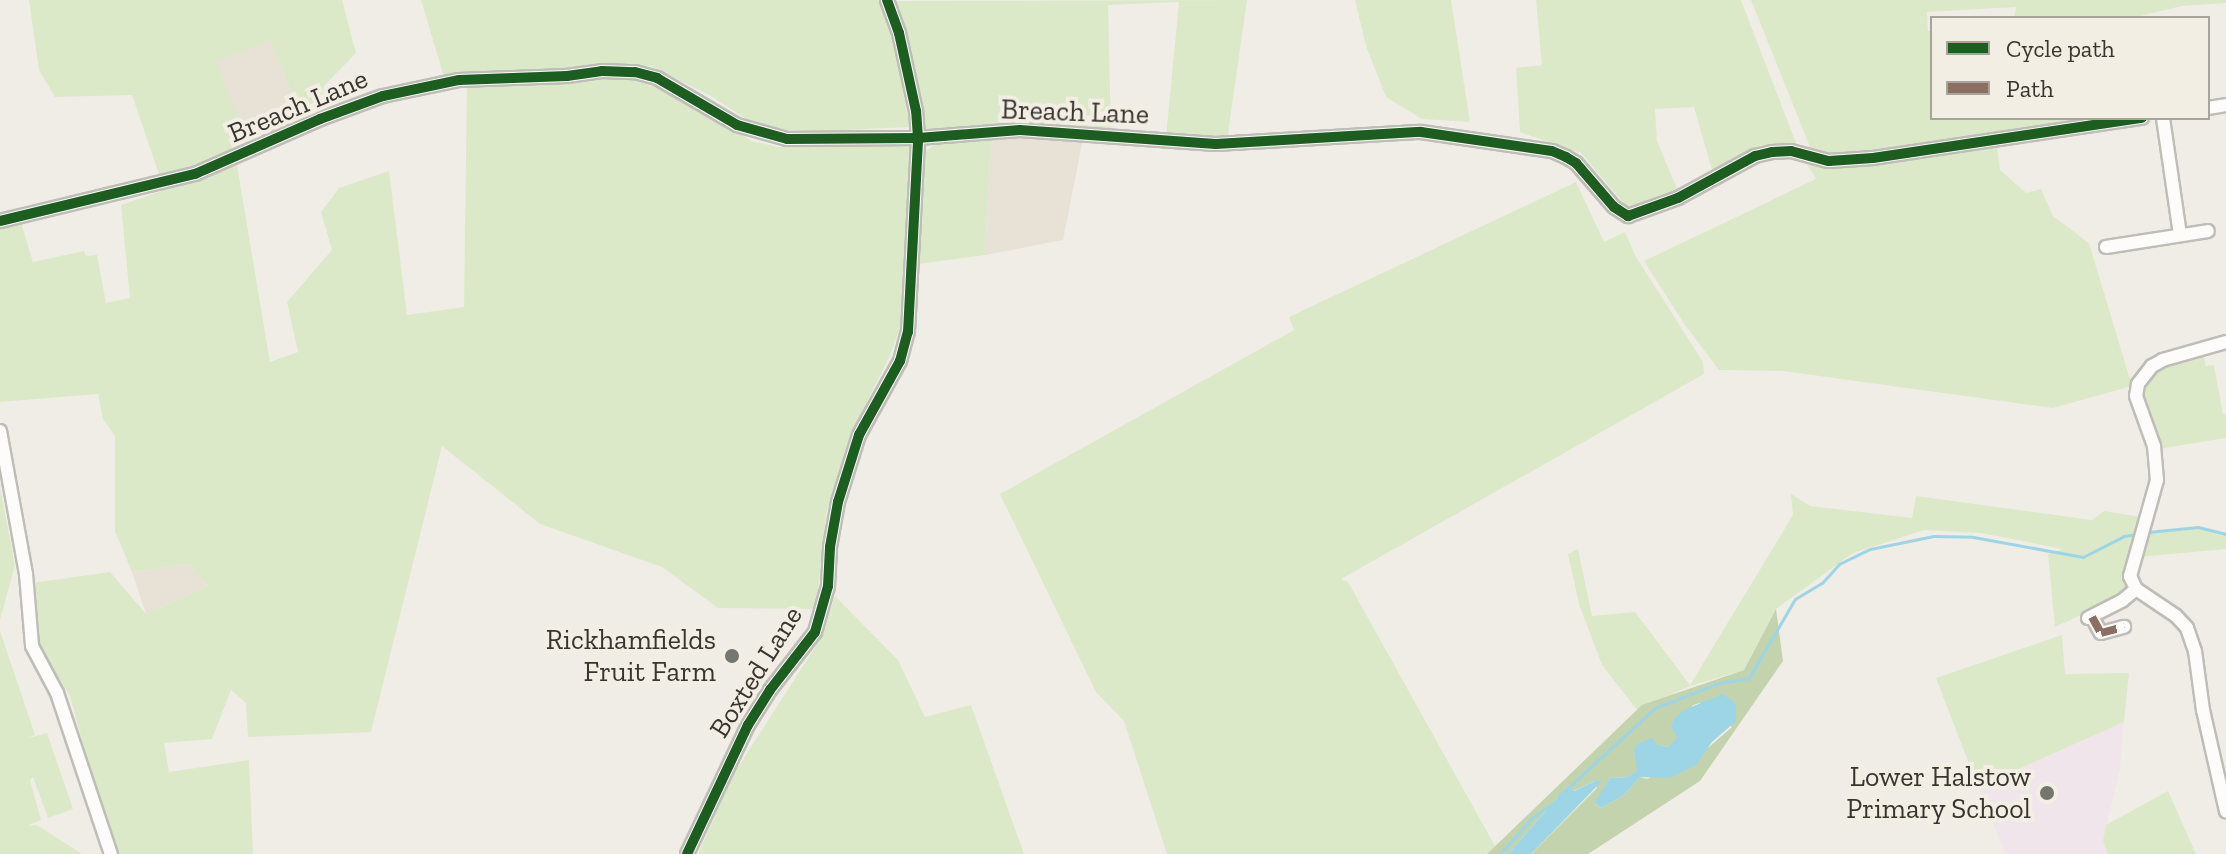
<!DOCTYPE html>
<style>
body{margin:0}
#map{position:relative;width:2226px;height:854px;overflow:hidden;background:#f0ede6;font-family:"Zilla Slab",serif}
div>[style]{position:absolute}
.built>*{inset:0;background:#e7e2d5}
.education>*{inset:0;background:#f0e5eb}
.green>*{inset:0;background:#dce9c9}
.forest>*{inset:0;background:#c3d3ae}
.water>*{inset:0;background:#9dd5e7}
.stream>*{height:3px;margin:-1.5px;padding:0 1.5px;transform-origin:1.5px;border-radius:1.5px;background:#9dd5e7}
.roads{filter:drop-shadow(2px 0 #bfbdb8) drop-shadow(-2px 0 #bfbdb8) drop-shadow(0 2px #bfbdb8) drop-shadow(0 -2px #bfbdb8)}
.minor>*{height:12px;margin:-6px;padding:0 6px;transform-origin:6px;border-radius:6px;background:#fdfcfb}
.quiet>*{height:8px;margin-top:-4px;transform-origin:0;background:repeating-linear-gradient(90deg,#8d6e63 0 16px,transparent 0 24px)}
.cycleway>*{height:10px;margin:-5px;padding:0 5px;transform-origin:5px;border-radius:5px;background:#1b5e20}
.dots>*{width:22px;height:22px;translate:-50% -50%;box-sizing:border-box;border:4px solid #f3eee3;border-radius:50%}
span{translate:-50% -50%;white-space:nowrap;text-align:center;line-height:1.15;-webkit-text-stroke:8px #f3eee3;paint-order:stroke}
.street-label{font-size:28px;color:#363530}
.poi-label{font-size:28px;color:#363530}
.right{translate:-100% -50%;text-align:right}
.legend{position:absolute;left:1930px;top:16px;width:280px;height:104px;box-sizing:border-box;background:#f3eee3;border:2px solid #a7a49b;margin:0;padding:10px 14px;list-style:none;font-size:24px;color:#363530}
.legend li{display:flex;align-items:center;gap:16px;height:40px}
.legend b{width:40px;border:2px solid #a7a49b}
</style>
<div id="map">
<div class="built">
<div style="clip-path:polygon(270px 39px,302px 117px,249px 146px,215px 61px)"></div>
<div style="clip-path:polygon(1050px 135px,1083px 139px,1063px 240px,985px 255px,991px 139px)"></div>
<div style="clip-path:polygon(189px 564px,208px 586px,146px 614px,132px 572px)"></div>
</div>
<div class="education">
<div style="clip-path:polygon(2124px 722px,2120px 768px,2103px 841px,2108px 854px,2006px 854px,1978px 787px)"></div>
</div>
<div class="green">
<div style="clip-path:polygon(29px 0,342px 0,356px 53px,324px 86px,322px 112px,302px 117px,270px 40px,216px 61px,249px 146px,160px 177px,132px 95px,55px 97px,39px 70px)"></div>
<div style="clip-path:polygon(421px 0,881px 0,891px 30px,910px 127px,799px 132px,754px 124px,709px 95px,651px 66px,444px 77px)"></div>
<div style="clip-path:polygon(1247px 0,1227px 141px,1166px 137px,1179px 2px,1108px 5px,1111px 133px,1044px 123px,923px 132px,895px 1px)"></div>
<div style="clip-path:polygon(1355px 0,1451px 0,1470px 122px,1422px 119px,1386px 97px,1366px 46px)"></div>
<div style="clip-path:polygon(1536px 0,1741px 0,1796px 143px,1761px 145px,1713px 174px,1694px 107px,1655px 109px,1657px 141px,1677px 189px,1643px 208px,1625px 205px,1581px 153px,1520px 132px,1516px 68px,1542px 65px)"></div>
<div style="clip-path:polygon(1751px 0,2226px 0,2226px 3px,2182px 6px,2132px 18px,2014px 18px,2016px 7px,1927px 12px,1928px 31px,1932px 31px,1932px 118px,2082px 118px,2083px 122px,1919px 147px,1835px 155px,1812px 152px)"></div>
<div style="clip-path:polygon(610px 77px,656px 82px,752px 141px,778px 147px,911px 145px,905px 313px,890px 356px,853px 429px,826px 514px,816px 609px,718px 608px,662px 567px,540px 524px,442px 446px,371px 732px,248px 737px,246px 703px,231px 690px,212px 739px,164px 743px,169px 772px,249px 760px,253px 854px,119px 854px,94px 784px,70px 696px,38px 645px,32px 583px,110px 572px,146px 614px,208px 586px,189px 564px,132px 572px,115px 531px,115px 436px,103px 419px,98px 394px,0 402px,0 228px,20px 219px,33px 262px,84px 251px,86px 256px,97px 255px,106px 303px,130px 298px,121px 205px,237px 165px,270px 362px,298px 352px,287px 302px,332px 250px,321px 212px,339px 188px,389px 171px,407px 315px,464px 307px,467px 83px)"></div>
<div style="clip-path:polygon(991px 139px,985px 255px,918px 264px,922px 162px,926px 151px,940px 140px)"></div>
<div style="clip-path:polygon(1997px 148px,2000px 170px,2026px 193px,2041px 189px,2053px 216px,2089px 243px,2132px 386px,2053px 408px,1783px 371px,1719px 370px,1685px 325px,1644px 261px,1816px 179px,1804px 159px,1833px 166px)"></div>
<div style="clip-path:polygon(1576px 182px,1604px 242px,1625px 232px,1636px 257px,1703px 362px,1704px 374px,1341px 579px,1348px 582px,1495px 846px,1487px 854px,1167px 854px,1124px 721px,1096px 692px,1000px 494px,1294px 330px,1289px 317px)"></div>
<div style="clip-path:polygon(2203px 353px,2206px 366px,2214px 365px,2223px 414px,2226px 414px,2226px 438px,2158px 449px,2146px 423px,2141px 385px,2159px 367px)"></div>
<div style="clip-path:polygon(0 488px,15px 565px,0 620px)"></div>
<div style="clip-path:polygon(1791px 494px,1810px 506px,1912px 518px,1916px 496px,2092px 520px,2104px 511px,2141px 517px,2129px 582px,2116px 599px,2055px 627px,2048px 554px,2063px 549px,1981px 533px,1924px 530px,1853px 553px,1776px 609px,1744px 670px,1690px 686px,1637px 710px,1602px 665px,1579px 604px,1568px 554px,1578px 549px,1592px 616px,1635px 612px,1690px 685px,1793px 515px)"></div>
<div style="clip-path:polygon(2198px 527px,2226px 534px,2226px 549px,2139px 557px,2147px 532px)"></div>
<div style="clip-path:polygon(835px 596px,898px 660px,925px 717px,971px 705px,1024px 854px,698px 854px,733px 775px,821px 638px)"></div>
<div style="clip-path:polygon(0 631px,35px 735px,25px 739px,47px 733px,73px 809px,48px 818px,33px 777px,30px 780px,41px 820px,27px 826px,37px 825px,82px 854px,0 854px)"></div>
<div style="clip-path:polygon(2062px 635px,2065px 674px,2129px 673px,2124px 722px,1978px 787px,1936px 678px)"></div>
<div style="clip-path:polygon(2168px 791px,2196px 854px,2108px 854px,2103px 841px,2106px 825px)"></div>
</div>
<div class="forest">
<div style="clip-path:polygon(evenodd,1776px 609px,1783px 661px,1700px 781px,1588px 854px,1531px 854px,1597px 788px,1595px 781px,1573px 791px,1567px 787px,1508px 854px,1487px 854px,1642px 705px,1744px 670px,1776px 609px,1700px 703px,1732px 727px,1708px 748px,1647px 779px,1640px 777px,1624px 795px,1601px 808px,1596px 804px,1610px 778px,1627px 777px,1638px 771px,1634px 751px,1655px 744px,1668px 747px,1678px 738px,1675px 731px,1693px 705px,1700px 703px)"></div>
</div>
<div class="water">
<div style="clip-path:polygon(1723px 694px,1736px 704px,1736px 721px,1712px 742px,1696px 765px,1670px 778px,1640px 777px,1624px 795px,1601px 808px,1595px 803px,1610px 778px,1627px 777px,1637px 771px,1634px 751px,1637px 744px,1652px 738px,1656px 744px,1668px 747px,1677px 738px,1671px 725px,1676px 717px,1684px 710px)"></div>
<div style="clip-path:polygon(1595px 781px,1602px 781px,1531px 854px,1508px 854px,1567px 787px,1574px 791px)"></div>
</div>
<div class="stream">
<div style="left:2148px;top:532px;width:50px;rotate:-5.7deg"></div>
<div style="left:2198px;top:527px;width:29px;rotate:14deg"></div>
<div style="left:1559px;top:796px;width:130px;rotate:-42.5deg"></div>
<div style="left:1655px;top:708px;width:69px;rotate:-21.3deg"></div>
<div style="left:1719px;top:683px;width:30px;rotate:-9deg"></div>
<div style="left:1749px;top:678px;width:91px;rotate:-59.8deg"></div>
<div style="left:1795px;top:599px;width:31px;rotate:-31deg"></div>
<div style="left:1822px;top:583px;width:25px;rotate:-48deg"></div>
<div style="left:1839px;top:564px;width:34px;rotate:-26deg"></div>
<div style="left:1870px;top:549px;width:65px;rotate:-11.5deg"></div>
<div style="left:1934px;top:536px;width:39px;rotate:1deg"></div>
<div style="left:1973px;top:537px;width:112px;rotate:10.3deg"></div>
<div style="left:2083px;top:557px;width:46px;rotate:-27.1deg"></div>
<div style="left:2124px;top:536px;width:13px;rotate:-9deg"></div>
<div style="left:1500px;top:854px;width:48px;rotate:-48.4deg"></div>
<div style="left:1532px;top:818px;width:28px;rotate:-35deg"></div>
</div>
<div class="roads">
<div class="minor">
<div style="left:2208px;top:108px;width:18px;rotate:-9deg"></div>
<div style="left:2163px;top:118px;width:118px;rotate:81.7deg"></div>
<div style="left:0;top:221px;width:201px;rotate:-13.6deg"></div>
<div style="left:195px;top:174px;width:137px;rotate:-23.7deg"></div>
<div style="left:320px;top:119px;width:67px;rotate:-20.1deg"></div>
<div style="left:383px;top:96px;width:78px;rotate:-11.9deg"></div>
<div style="left:459px;top:80px;width:108px;rotate:-2.1deg"></div>
<div style="left:567px;top:76px;width:35px;rotate:-8deg"></div>
<div style="left:602px;top:71px;width:33px;rotate:2deg"></div>
<div style="left:635px;top:72px;width:23px;rotate:15deg"></div>
<div style="left:657px;top:78px;width:93px;rotate:30.4deg"></div>
<div style="left:737px;top:125px;width:52px;rotate:15.6deg"></div>
<div style="left:787px;top:139px;width:131px;rotate:-0.4deg"></div>
<div style="left:918px;top:138px;width:102px;rotate:-4.5deg"></div>
<div style="left:1020px;top:130px;width:196px;rotate:4.1deg"></div>
<div style="left:1216px;top:144px;width:205px;rotate:-3.4deg"></div>
<div style="left:1421px;top:132px;width:132px;rotate:8.3deg"></div>
<div style="left:1552px;top:151px;width:15px;rotate:23deg"></div>
<div style="left:1566px;top:157px;width:12px;rotate:31deg"></div>
<div style="left:1576px;top:163px;width:58px;rotate:49.2deg"></div>
<div style="left:1614px;top:207px;width:17px;rotate:33deg"></div>
<div style="left:1628px;top:216px;width:53px;rotate:-19.8deg"></div>
<div style="left:1678px;top:198px;width:88px;rotate:-28.6deg"></div>
<div style="left:1755px;top:156px;width:17px;rotate:-13deg"></div>
<div style="left:1772px;top:152px;width:19px;rotate:-3deg"></div>
<div style="left:1791px;top:151px;width:39px;rotate:15deg"></div>
<div style="left:1829px;top:161px;width:44px;rotate:-3.9deg"></div>
<div style="left:1873px;top:158px;width:272px;rotate:-8.5deg"></div>
<div style="left:2106px;top:247px;width:103px;rotate:-8.9deg"></div>
<div style="left:2226px;top:342px;width:66px;rotate:164.1deg"></div>
<div style="left:2163px;top:360px;width:13px;rotate:151deg"></div>
<div style="left:2152px;top:366px;width:23px;rotate:128deg"></div>
<div style="left:2138px;top:384px;width:12px;rotate:99deg"></div>
<div style="left:2136px;top:396px;width:53px;rotate:70.2deg"></div>
<div style="left:2154px;top:446px;width:34px;rotate:85deg"></div>
<div style="left:2157px;top:480px;width:100px;rotate:105.7deg"></div>
<div style="left:2130px;top:576px;width:14px;rotate:65deg"></div>
<div style="left:2136px;top:589px;width:48px;rotate:34deg"></div>
<div style="left:2176px;top:616px;width:16px;rotate:47deg"></div>
<div style="left:2187px;top:628px;width:24px;rotate:71deg"></div>
<div style="left:2195px;top:651px;width:60px;rotate:82.3deg"></div>
<div style="left:2203px;top:710px;width:104px;rotate:77.2deg"></div>
<div style="left:0;top:431px;width:145px;rotate:79.7deg"></div>
<div style="left:26px;top:574px;width:72px;rotate:85.2deg"></div>
<div style="left:32px;top:646px;width:53px;rotate:62deg"></div>
<div style="left:57px;top:693px;width:170px;rotate:71.5deg"></div>
<div style="left:2092px;top:617px;width:18px;rotate:61deg"></div>
<div style="left:2101px;top:633px;width:24px;rotate:-15deg"></div>
<div style="left:2088px;top:618px;width:39px;rotate:-27deg"></div>
<div style="left:2123px;top:600px;width:17px;rotate:-40deg"></div>
<div style="left:687px;top:854px;width:143px;rotate:-64.7deg"></div>
<div style="left:748px;top:725px;width:41px;rotate:-57.8deg"></div>
<div style="left:770px;top:690px;width:73px;rotate:-52.2deg"></div>
<div style="left:815px;top:632px;width:48px;rotate:-74.2deg"></div>
<div style="left:828px;top:586px;width:39px;rotate:-87deg"></div>
<div style="left:830px;top:547px;width:46px;rotate:-79.9deg"></div>
<div style="left:838px;top:502px;width:70px;rotate:-72.6deg"></div>
<div style="left:859px;top:435px;width:85px;rotate:-61deg"></div>
<div style="left:900px;top:361px;width:30px;rotate:-75deg"></div>
<div style="left:908px;top:332px;width:194px;rotate:-87deg"></div>
<div style="left:918px;top:138px;width:27px;rotate:-94deg"></div>
<div style="left:916px;top:111px;width:80px;rotate:-102.3deg"></div>
<div style="left:899px;top:33px;width:35px;rotate:-110deg"></div>
</div>
</div>
<div class="quiet">
<div style="left:2092px;top:617px;width:18px;rotate:61deg"></div>
<div style="left:2101px;top:633px;width:24px;rotate:-15deg"></div>
</div>
<div class="cycleway">
<div style="left:0;top:221px;width:201px;rotate:-13.6deg"></div>
<div style="left:195px;top:174px;width:137px;rotate:-23.7deg"></div>
<div style="left:320px;top:119px;width:67px;rotate:-20.1deg"></div>
<div style="left:383px;top:96px;width:78px;rotate:-11.9deg"></div>
<div style="left:459px;top:80px;width:108px;rotate:-2.1deg"></div>
<div style="left:567px;top:76px;width:35px;rotate:-8deg"></div>
<div style="left:602px;top:71px;width:33px;rotate:2deg"></div>
<div style="left:635px;top:72px;width:23px;rotate:15deg"></div>
<div style="left:657px;top:78px;width:93px;rotate:30.4deg"></div>
<div style="left:737px;top:125px;width:52px;rotate:15.6deg"></div>
<div style="left:787px;top:139px;width:131px;rotate:-0.4deg"></div>
<div style="left:918px;top:138px;width:102px;rotate:-4.5deg"></div>
<div style="left:1020px;top:130px;width:196px;rotate:4.1deg"></div>
<div style="left:1216px;top:144px;width:205px;rotate:-3.4deg"></div>
<div style="left:1421px;top:132px;width:132px;rotate:8.3deg"></div>
<div style="left:1552px;top:151px;width:15px;rotate:23deg"></div>
<div style="left:1566px;top:157px;width:12px;rotate:31deg"></div>
<div style="left:1576px;top:163px;width:58px;rotate:49.2deg"></div>
<div style="left:1614px;top:207px;width:17px;rotate:33deg"></div>
<div style="left:1628px;top:216px;width:53px;rotate:-19.8deg"></div>
<div style="left:1678px;top:198px;width:88px;rotate:-28.6deg"></div>
<div style="left:1755px;top:156px;width:17px;rotate:-13deg"></div>
<div style="left:1772px;top:152px;width:19px;rotate:-3deg"></div>
<div style="left:1791px;top:151px;width:39px;rotate:15deg"></div>
<div style="left:1829px;top:161px;width:44px;rotate:-3.9deg"></div>
<div style="left:1873px;top:158px;width:272px;rotate:-8.5deg"></div>
<div style="left:687px;top:854px;width:143px;rotate:-64.7deg"></div>
<div style="left:748px;top:725px;width:41px;rotate:-57.8deg"></div>
<div style="left:770px;top:690px;width:73px;rotate:-52.2deg"></div>
<div style="left:815px;top:632px;width:48px;rotate:-74.2deg"></div>
<div style="left:828px;top:586px;width:39px;rotate:-87deg"></div>
<div style="left:830px;top:547px;width:46px;rotate:-79.9deg"></div>
<div style="left:838px;top:502px;width:70px;rotate:-72.6deg"></div>
<div style="left:859px;top:435px;width:85px;rotate:-61deg"></div>
<div style="left:900px;top:361px;width:30px;rotate:-75deg"></div>
<div style="left:908px;top:332px;width:194px;rotate:-87deg"></div>
<div style="left:918px;top:138px;width:27px;rotate:-94deg"></div>
<div style="left:916px;top:111px;width:80px;rotate:-102.3deg"></div>
<div style="left:899px;top:33px;width:35px;rotate:-110deg"></div>
</div>
<div class="dots">
<div style="left:732px;top:656px;background:#777570"></div>
<div style="left:2047px;top:793px;background:#777570"></div>
</div>
<div class="street-label">
<span style="left:298px;top:106px;rotate:-23deg">Breach Lane</span>
<span style="left:1075px;top:112px;rotate:2deg">Breach Lane</span>
<span style="left:756px;top:672px;rotate:-58deg">Boxted Lane</span>
</div>
<div class="poi-label">
<span class="right" style="left:716px;top:656px">Rickhamfields<br>Fruit Farm</span>
<span class="right" style="left:2031px;top:793px">Lower Halstow<br>Primary School</span>
</div>
<ul class="legend">
<li><b style="height:10px;background:#1b5e20"></b>Cycle path</li>
<li><b style="height:10px;background:#8d6e63"></b>Path</li>
</ul>
</div>
